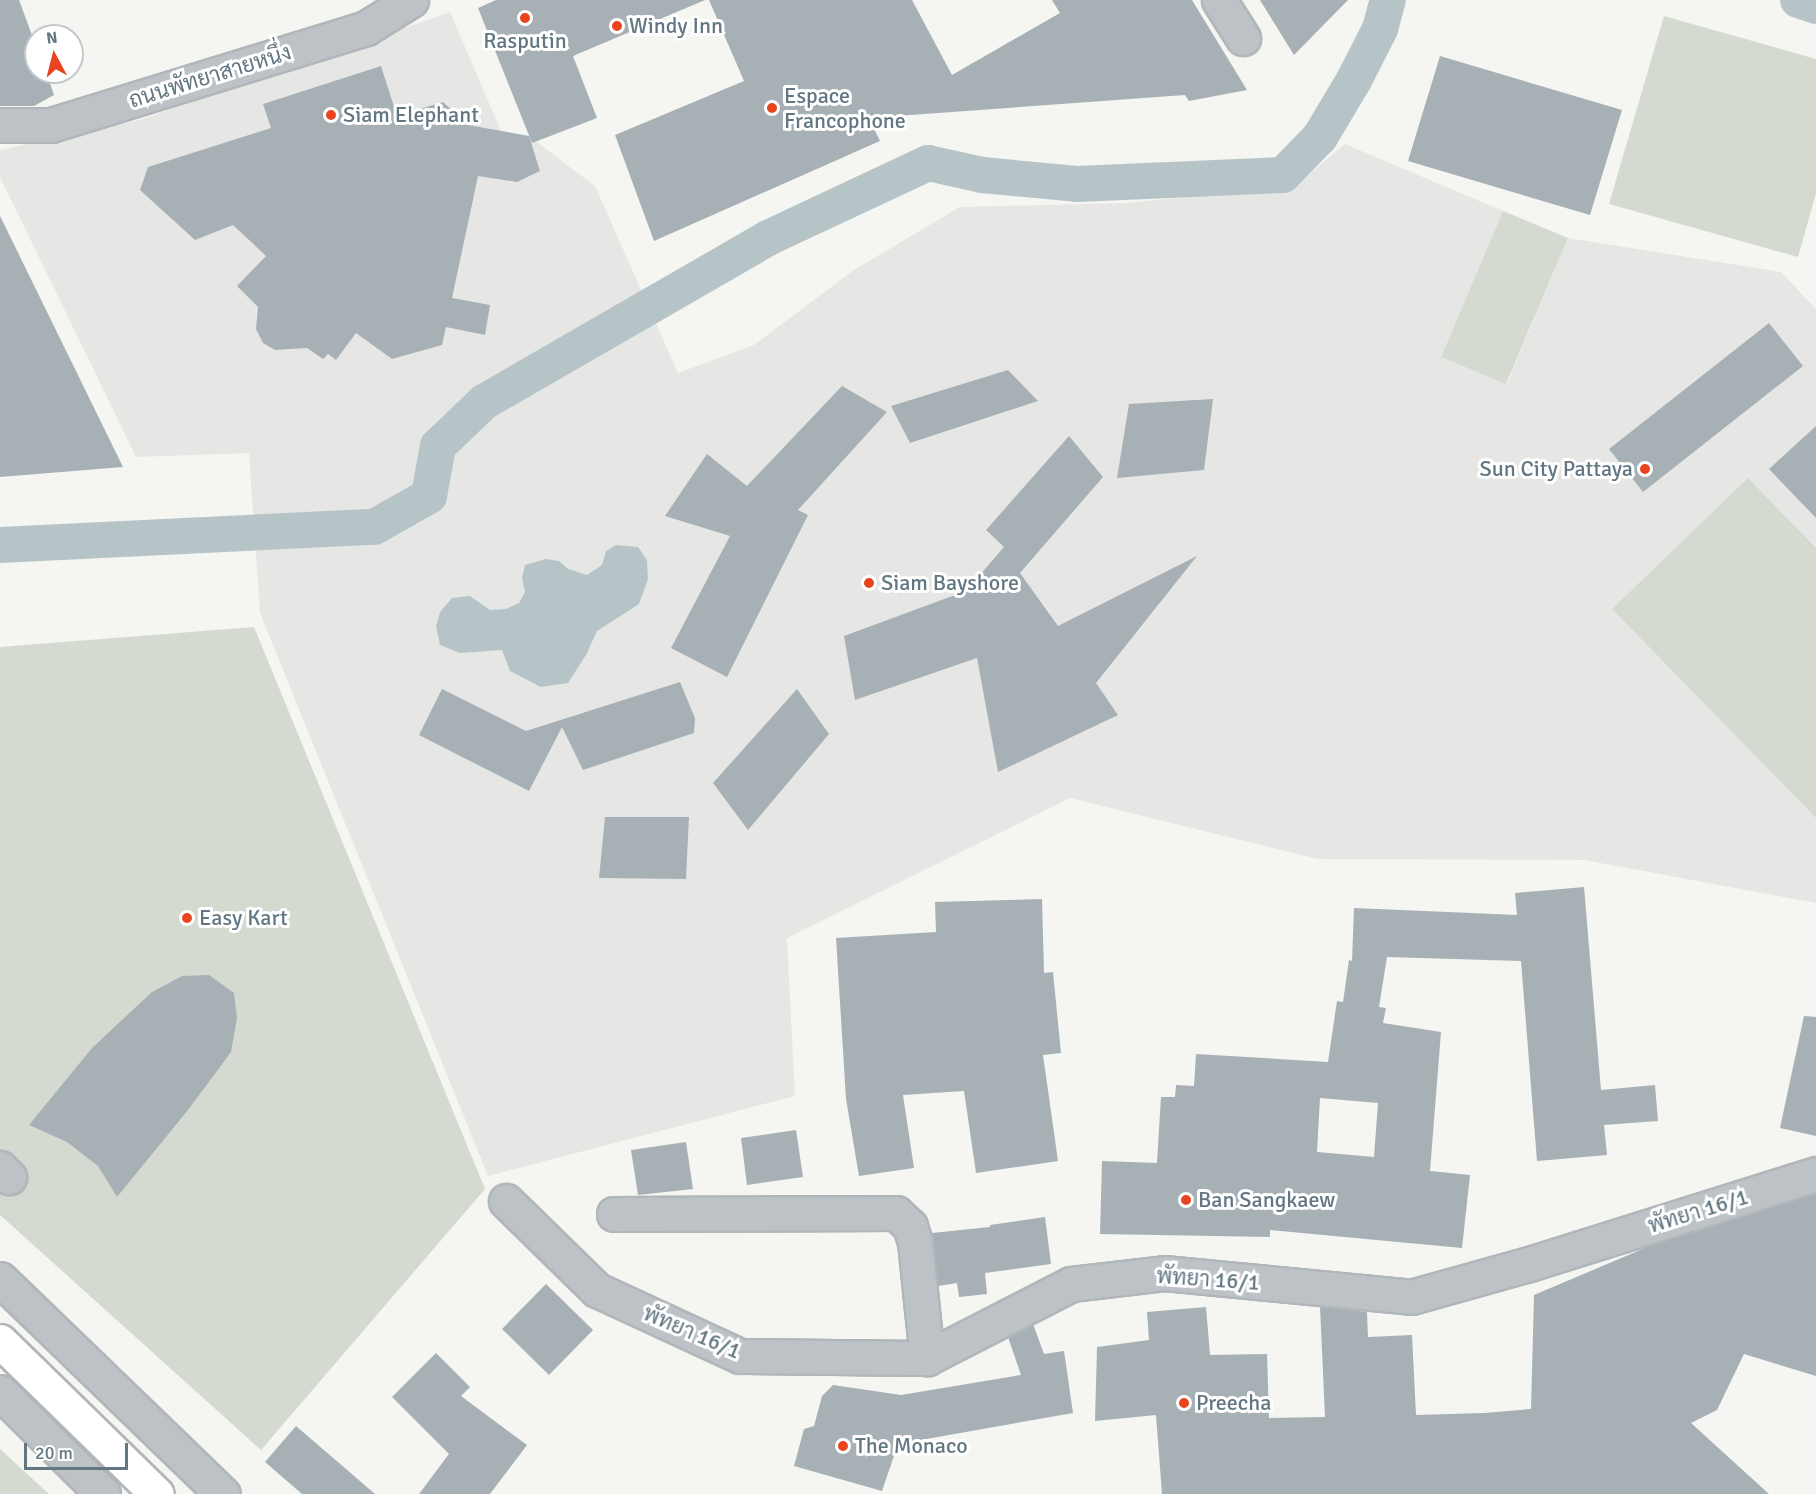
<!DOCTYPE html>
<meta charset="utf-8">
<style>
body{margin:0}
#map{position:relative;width:1816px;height:1494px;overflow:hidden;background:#f5f5f1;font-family:Signika,Sarabun,sans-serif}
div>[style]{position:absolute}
.built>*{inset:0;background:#e6e7e5}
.green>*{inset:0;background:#d5dad0}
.water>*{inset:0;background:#b6c4c7}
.canal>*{height:36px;margin:-18px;padding:0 18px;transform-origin:18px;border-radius:18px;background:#b6c4c7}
.building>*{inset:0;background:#a7b0b5}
.roads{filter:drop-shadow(2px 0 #b1b6ba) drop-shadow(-2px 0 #b1b6ba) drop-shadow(0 2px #b1b6ba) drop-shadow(0 -2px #b1b6ba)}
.minor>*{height:33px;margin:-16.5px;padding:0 16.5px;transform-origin:16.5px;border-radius:16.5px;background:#bdc2c6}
.major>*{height:33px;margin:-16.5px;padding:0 16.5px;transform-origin:16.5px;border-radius:16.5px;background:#fff}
.dots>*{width:16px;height:16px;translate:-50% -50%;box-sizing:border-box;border:3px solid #fff;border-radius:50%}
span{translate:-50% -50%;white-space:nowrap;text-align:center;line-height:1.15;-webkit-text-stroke:6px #fff;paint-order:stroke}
.poi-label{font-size:22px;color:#637783}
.left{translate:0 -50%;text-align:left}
.right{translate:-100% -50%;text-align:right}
.street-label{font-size:22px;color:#637783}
.north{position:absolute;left:24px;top:24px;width:60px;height:60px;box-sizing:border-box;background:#fff;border:2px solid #c1c9cd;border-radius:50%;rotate:353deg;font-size:16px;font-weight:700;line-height:24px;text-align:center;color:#637783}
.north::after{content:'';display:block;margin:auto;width:21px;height:27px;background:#e8451f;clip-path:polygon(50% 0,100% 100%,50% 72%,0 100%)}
.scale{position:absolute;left:24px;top:1443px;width:104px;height:27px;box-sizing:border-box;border:3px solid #637783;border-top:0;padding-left:8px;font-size:18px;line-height:21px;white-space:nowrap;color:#637783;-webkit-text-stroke:4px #fff;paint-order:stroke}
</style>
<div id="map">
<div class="built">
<div style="clip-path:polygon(450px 12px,501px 131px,529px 136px,595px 186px,678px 373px,754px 345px,854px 270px,960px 207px,1127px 203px,1295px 186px,1345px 144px,1503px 211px,1441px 357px,1507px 384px,1568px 238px,1781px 272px,1816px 309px,1816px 903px,1584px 860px,1318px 859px,1070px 798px,787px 938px,795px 1096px,488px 1176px,260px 613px,249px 453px,136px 457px,0 177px,0 150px,143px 119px)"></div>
</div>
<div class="green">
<div style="clip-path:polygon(1664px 16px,1816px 59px,1816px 193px,1798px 257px,1609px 204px)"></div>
<div style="clip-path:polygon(1503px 211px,1568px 238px,1506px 384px,1441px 357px)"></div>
<div style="clip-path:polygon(1748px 478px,1816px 548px,1816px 818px,1612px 609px)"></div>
<div style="clip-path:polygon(254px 627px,485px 1189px,261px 1450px,0 1215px,0 647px)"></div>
<div style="clip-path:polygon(0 1449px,49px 1494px,0 1494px)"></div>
</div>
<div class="water">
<div style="clip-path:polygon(616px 545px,638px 547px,647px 560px,648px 579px,639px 604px,597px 631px,586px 655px,568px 683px,541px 687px,510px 671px,502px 650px,460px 653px,440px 645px,436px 626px,440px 612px,452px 598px,470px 596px,490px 610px,506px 609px,519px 603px,525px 592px,522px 578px,525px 565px,546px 559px,559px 561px,568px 569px,587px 575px,602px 565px,606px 551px)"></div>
</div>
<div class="canal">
<div style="left:1798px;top:0;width:19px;rotate:18deg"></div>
<div style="left:0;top:545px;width:374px;rotate:-2.8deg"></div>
<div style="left:374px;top:527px;width:63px;rotate:-29.4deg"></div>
<div style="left:429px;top:496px;width:51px;rotate:-79.8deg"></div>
<div style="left:438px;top:446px;width:64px;rotate:-43.7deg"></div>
<div style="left:484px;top:402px;width:328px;rotate:-30deg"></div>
<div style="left:768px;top:238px;width:177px;rotate:-25.1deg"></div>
<div style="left:928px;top:163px;width:55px;rotate:12.5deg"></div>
<div style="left:982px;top:175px;width:95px;rotate:5.4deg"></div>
<div style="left:1077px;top:184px;width:206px;rotate:-2.5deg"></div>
<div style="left:1283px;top:175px;width:53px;rotate:-45.8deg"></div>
<div style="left:1320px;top:137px;width:66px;rotate:-59.2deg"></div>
<div style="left:1354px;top:80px;width:57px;rotate:-63deg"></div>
<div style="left:1380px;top:29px;width:30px;rotate:-75deg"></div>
</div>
<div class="building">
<div style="clip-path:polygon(0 0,19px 0,36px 46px,36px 72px,46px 72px,54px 95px,34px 106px,0 106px)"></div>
<div style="clip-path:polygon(496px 0,705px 0,573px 56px,597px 118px,532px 143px,478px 8px)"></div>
<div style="clip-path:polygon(709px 0,912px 0,952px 75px,1060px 13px,1052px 0,1192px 0,1247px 90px,1189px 101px,1185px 95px,869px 118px,880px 141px,654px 241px,615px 135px,744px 81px)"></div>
<div style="clip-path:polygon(1260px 0,1348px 0,1294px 55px)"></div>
<div style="clip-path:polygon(1440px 56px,1622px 110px,1590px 215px,1408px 161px)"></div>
<div style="clip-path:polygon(381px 66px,397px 116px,443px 102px,468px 125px,529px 136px,540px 171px,517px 182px,478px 176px,452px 298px,490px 305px,485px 335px,446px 327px,442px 345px,392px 359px,356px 333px,336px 360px,328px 354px,323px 359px,307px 348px,275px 350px,263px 343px,256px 329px,258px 307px,237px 286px,266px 256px,233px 225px,195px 240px,140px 190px,148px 167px,271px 128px,263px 104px)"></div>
<div style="clip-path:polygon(0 216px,123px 467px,0 477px)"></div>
<div style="clip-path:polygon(1769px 323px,1803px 366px,1643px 492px,1609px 449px)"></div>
<div style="clip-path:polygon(1008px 370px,1038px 401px,910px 443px,891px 406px)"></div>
<div style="clip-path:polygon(842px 386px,887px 412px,798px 510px,808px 515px,727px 677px,671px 648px,730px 536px,665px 516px,707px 454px,747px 486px)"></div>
<div style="clip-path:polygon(1213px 399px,1204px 470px,1117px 478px,1129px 404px)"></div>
<div style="clip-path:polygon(1816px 426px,1816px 518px,1769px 469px)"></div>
<div style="clip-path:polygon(1069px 436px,1103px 477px,1020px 573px,1058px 626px,1197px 556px,1096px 683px,1118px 715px,998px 772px,977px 658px,855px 700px,844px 636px,966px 591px,1004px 547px,986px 530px)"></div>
<div style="clip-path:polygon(680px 682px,695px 718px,694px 733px,583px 770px,562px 727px,529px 791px,419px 735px,442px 689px,526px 731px)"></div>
<div style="clip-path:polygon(797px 689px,829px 734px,748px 830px,713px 783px)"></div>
<div style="clip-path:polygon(605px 817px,689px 817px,686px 879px,599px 878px)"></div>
<div style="clip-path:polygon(evenodd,1584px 887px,1601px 1090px,1655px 1085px,1658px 1121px,1604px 1125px,1607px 1155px,1537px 1161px,1521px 961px,1387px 957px,1379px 1007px,1386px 1008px,1383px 1023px,1441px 1032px,1430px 1171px,1470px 1175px,1462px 1248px,1270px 1230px,1270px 1237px,1100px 1234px,1102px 1161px,1157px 1163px,1161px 1097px,1175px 1097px,1176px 1085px,1194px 1086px,1196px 1054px,1328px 1062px,1337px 1001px,1343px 1002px,1349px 960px,1352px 961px,1354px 908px,1517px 915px,1515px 893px,1584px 887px,1320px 1098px,1378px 1103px,1374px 1157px,1317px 1152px,1320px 1098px)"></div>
<div style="clip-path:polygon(1042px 899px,1044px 973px,1053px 972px,1061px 1053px,1043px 1055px,1058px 1161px,976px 1173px,964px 1091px,903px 1095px,914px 1168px,859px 1176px,846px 1099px,836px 938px,936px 932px,935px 902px)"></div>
<div style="clip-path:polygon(209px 975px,234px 993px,237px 1018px,231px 1052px,188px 1110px,117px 1197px,98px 1166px,67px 1142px,29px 1125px,92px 1048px,152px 992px,182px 976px)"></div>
<div style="clip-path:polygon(1804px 1016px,1816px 1017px,1816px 1136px,1780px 1128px)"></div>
<div style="clip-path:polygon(796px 1130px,803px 1177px,747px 1185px,741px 1138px)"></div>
<div style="clip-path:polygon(686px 1142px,693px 1189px,638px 1195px,631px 1150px)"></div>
<div style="clip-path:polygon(1816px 1194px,1816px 1376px,1744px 1354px,1717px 1410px,1691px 1423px,1769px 1494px,1162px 1494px,1156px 1415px,1095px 1421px,1097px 1347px,1149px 1340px,1147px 1312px,1206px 1307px,1210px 1355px,1267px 1354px,1269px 1418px,1325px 1417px,1320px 1307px,1367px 1312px,1368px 1337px,1412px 1335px,1416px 1415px,1484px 1413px,1531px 1409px,1534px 1295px,1652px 1245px)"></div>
<div style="clip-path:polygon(1045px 1217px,1051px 1264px,985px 1273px,987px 1294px,959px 1297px,957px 1283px,938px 1286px,932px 1233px,990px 1227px,990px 1225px)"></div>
<div style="clip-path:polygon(546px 1284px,593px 1330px,549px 1375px,502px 1329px)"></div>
<div style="clip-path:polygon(1033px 1324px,1044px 1354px,1064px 1351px,1073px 1413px,898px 1444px,882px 1491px,794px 1466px,804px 1429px,814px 1426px,822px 1396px,833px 1385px,901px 1395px,1021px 1375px,1008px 1337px)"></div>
<div style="clip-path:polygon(436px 1353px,470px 1387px,461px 1396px,527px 1445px,490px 1494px,419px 1494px,449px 1454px,392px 1397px)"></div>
<div style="clip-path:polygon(296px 1426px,375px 1494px,302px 1494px,265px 1462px)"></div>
</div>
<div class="roads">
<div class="minor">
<div style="left:1219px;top:0;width:45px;rotate:57.7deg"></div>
<div style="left:0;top:125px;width:51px"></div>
<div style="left:51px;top:125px;width:330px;rotate:-17.1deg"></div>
<div style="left:366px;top:28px;width:53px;rotate:-31.9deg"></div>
<div style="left:0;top:1168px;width:13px;rotate:45deg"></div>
<div style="left:506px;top:1201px;width:127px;rotate:44.4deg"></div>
<div style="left:597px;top:1290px;width:157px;rotate:24.8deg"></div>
<div style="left:740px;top:1356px;width:187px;rotate:0.6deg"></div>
<div style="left:927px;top:1358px;width:162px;rotate:-27.2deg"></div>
<div style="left:1071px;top:1284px;width:94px;rotate:-6.7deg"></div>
<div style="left:1164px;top:1273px;width:248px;rotate:5.5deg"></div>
<div style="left:1411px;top:1297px;width:123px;rotate:-15.6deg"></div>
<div style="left:1529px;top:1264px;width:301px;rotate:-17.4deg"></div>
<div style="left:614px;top:1214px;width:282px;rotate:-0.2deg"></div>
<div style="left:896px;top:1213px;width:19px;rotate:43deg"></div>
<div style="left:910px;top:1226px;width:17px;rotate:73deg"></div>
<div style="left:915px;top:1242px;width:117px;rotate:84.1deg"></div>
<div style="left:0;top:1279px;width:310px;rotate:44deg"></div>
<div style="left:0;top:1392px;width:145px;rotate:44.7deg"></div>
</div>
<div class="major">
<div style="left:0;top:1341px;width:219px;rotate:44.3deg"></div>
</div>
</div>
<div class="dots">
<div style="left:525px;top:18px;background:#e8451f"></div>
<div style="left:617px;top:26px;background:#e8451f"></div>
<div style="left:772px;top:108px;background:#e8451f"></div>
<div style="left:331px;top:115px;background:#e8451f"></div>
<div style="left:1645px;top:469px;background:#e8451f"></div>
<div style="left:869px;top:583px;background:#e8451f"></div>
<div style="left:187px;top:918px;background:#e8451f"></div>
<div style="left:1186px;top:1200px;background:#e8451f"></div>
<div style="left:1184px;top:1403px;background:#e8451f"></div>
<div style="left:843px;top:1446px;background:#e8451f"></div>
</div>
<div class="poi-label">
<span class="left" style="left:629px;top:26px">Windy Inn</span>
<span style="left:525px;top:41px">Rasputin</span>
<span class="left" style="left:784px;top:108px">Espace<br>Francophone</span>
<span class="left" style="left:343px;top:115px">Siam Elephant</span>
<span class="right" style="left:1633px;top:469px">Sun City Pattaya</span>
<span class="left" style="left:881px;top:583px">Siam Bayshore</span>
<span class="left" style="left:199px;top:918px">Easy Kart</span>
<span class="left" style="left:1198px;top:1200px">Ban Sangkaew</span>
<span class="left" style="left:1196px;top:1403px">Preecha</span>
<span class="left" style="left:855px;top:1446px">The Monaco</span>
</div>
<div class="street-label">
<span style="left:210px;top:76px;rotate:-17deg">ถนนพัทยาสายหนึ่ง</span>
<span style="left:1698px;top:1211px;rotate:-17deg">พัทยา 16/1</span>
<span style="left:1208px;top:1279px;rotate:4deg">พัทยา 16/1</span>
<span style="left:692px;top:1332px;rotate:23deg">พัทยา 16/1</span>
</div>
<div class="north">N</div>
<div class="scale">20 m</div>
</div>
